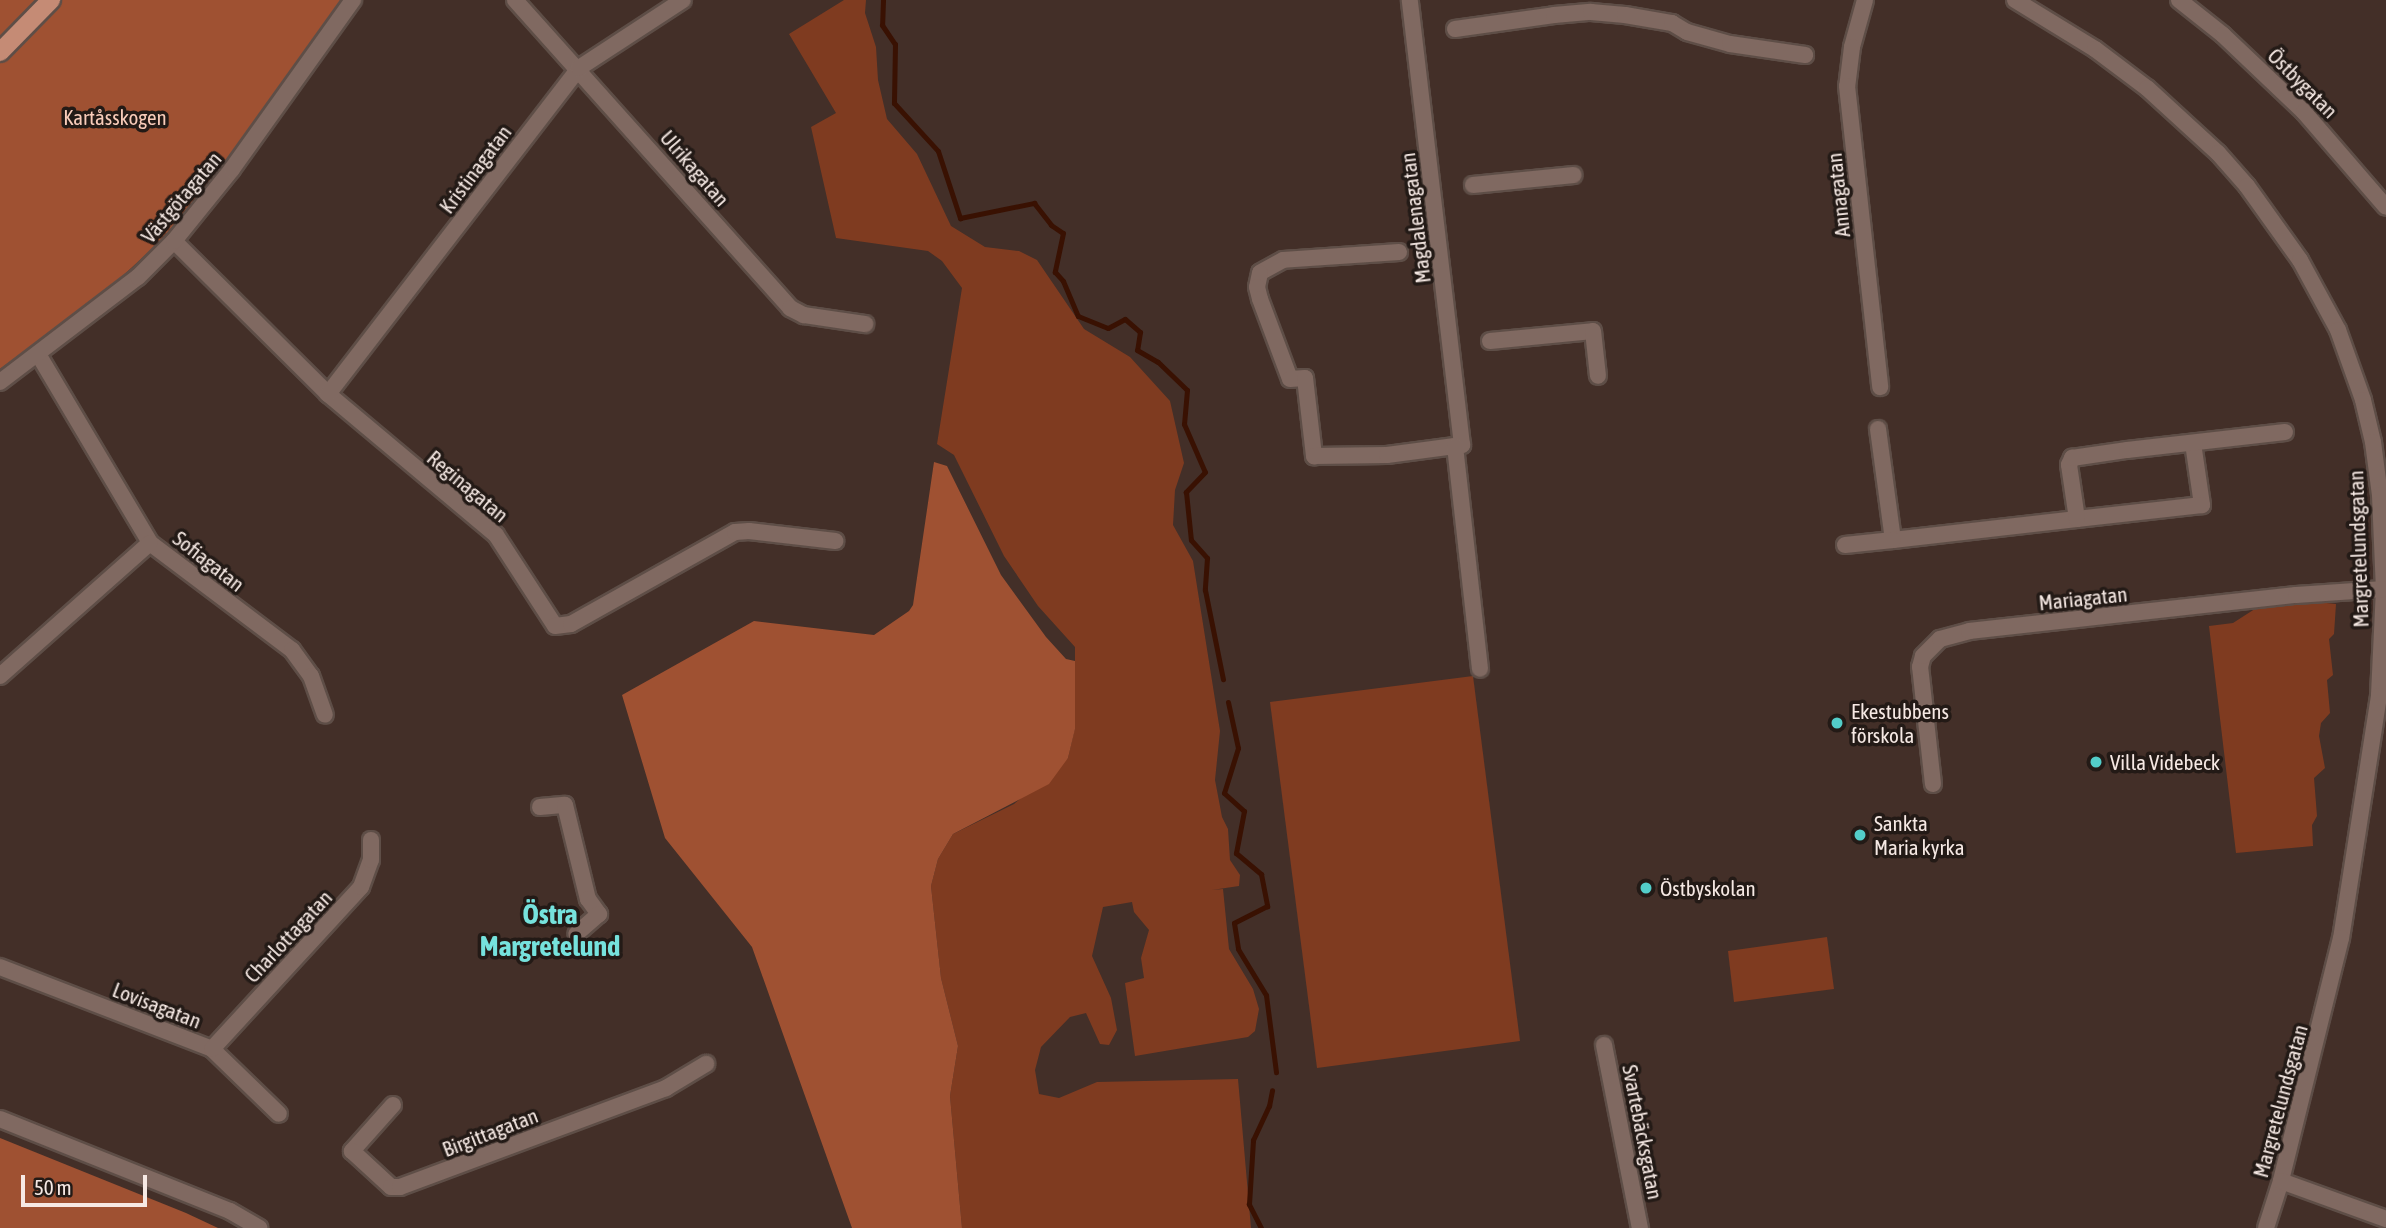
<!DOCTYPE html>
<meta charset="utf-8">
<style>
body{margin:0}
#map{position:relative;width:2386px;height:1228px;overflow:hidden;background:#432f28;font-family:"Asap Condensed",sans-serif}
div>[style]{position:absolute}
.green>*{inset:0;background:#7f3b20}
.forest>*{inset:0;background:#9f5132}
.stream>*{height:5px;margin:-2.5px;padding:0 2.5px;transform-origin:2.5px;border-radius:2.5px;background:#391102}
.roads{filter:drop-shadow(2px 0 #5e4e47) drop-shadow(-2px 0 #5e4e47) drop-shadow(0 2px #5e4e47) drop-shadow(0 -2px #5e4e47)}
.street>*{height:16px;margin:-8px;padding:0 8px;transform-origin:8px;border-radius:8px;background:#806961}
.primary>*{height:18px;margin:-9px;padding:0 9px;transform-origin:9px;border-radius:9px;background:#c58b75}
.dots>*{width:19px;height:19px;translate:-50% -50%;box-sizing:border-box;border:4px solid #231a16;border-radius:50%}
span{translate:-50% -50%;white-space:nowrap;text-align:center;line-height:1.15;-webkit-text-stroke:7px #231a16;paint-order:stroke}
.street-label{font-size:21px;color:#f6e9e4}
.park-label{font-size:21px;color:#f9ccba}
.poi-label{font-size:21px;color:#f6e9e4}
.left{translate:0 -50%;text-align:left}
.district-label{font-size:28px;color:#76e2dd;font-weight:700}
.scale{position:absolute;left:21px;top:1175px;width:126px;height:32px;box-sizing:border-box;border:4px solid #f6e9e4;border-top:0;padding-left:9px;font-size:21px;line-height:24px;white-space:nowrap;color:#f6e9e4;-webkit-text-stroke:5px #231a16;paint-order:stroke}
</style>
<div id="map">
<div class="green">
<div style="clip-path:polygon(844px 0,866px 0,865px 13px,876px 47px,878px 80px,887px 119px,917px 154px,951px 226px,985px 247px,1019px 251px,1037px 260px,1084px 329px,1130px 357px,1170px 401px,1184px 463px,1175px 490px,1173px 525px,1193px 561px,1220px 731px,1215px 780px,1222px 817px,1228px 829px,1230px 860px,1240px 875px,1239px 886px,1212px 890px,1223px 889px,1229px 949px,1253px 989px,1259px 1009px,1255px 1031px,1248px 1037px,1135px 1056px,1125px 983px,1144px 978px,1141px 958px,1149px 930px,1134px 912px,1132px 902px,1103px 907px,1092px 956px,1111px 998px,1117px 1030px,1109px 1045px,1100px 1044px,1086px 1013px,1070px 1017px,1041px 1047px,1035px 1070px,1039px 1094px,1059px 1098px,1097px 1082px,1238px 1079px,1251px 1228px,962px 1228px,950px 1096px,958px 1046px,941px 978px,931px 886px,938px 859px,953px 834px,1014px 804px,1068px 758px,1075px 728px,1075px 647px,1038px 606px,1004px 556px,954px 455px,937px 444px,962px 288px,942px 261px,928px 251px,836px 238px,811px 127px,836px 113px,789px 34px)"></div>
<div style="clip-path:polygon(2297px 600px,2336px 604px,2334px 634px,2329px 639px,2333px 675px,2327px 680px,2330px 713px,2321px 723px,2319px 736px,2325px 768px,2314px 778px,2317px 816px,2312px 825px,2313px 846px,2236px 853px,2209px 626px,2233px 623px,2261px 605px)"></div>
<div style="clip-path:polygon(1473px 676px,1520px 1041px,1317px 1068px,1270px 702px)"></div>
<div style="clip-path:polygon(1827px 937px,1834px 989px,1734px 1002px,1728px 951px)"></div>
</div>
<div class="forest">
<div style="clip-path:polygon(0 0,342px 0,226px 163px,166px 236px,103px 294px,0 369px)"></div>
<div style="clip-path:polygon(934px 462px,947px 466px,1001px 575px,1046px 637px,1066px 659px,1075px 661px,1075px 729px,1068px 758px,1049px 784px,953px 834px,938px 859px,931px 886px,941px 978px,958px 1046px,950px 1096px,962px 1228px,852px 1228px,752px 947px,665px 838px,622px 695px,754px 621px,874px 635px,909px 611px,913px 605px)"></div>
<div style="clip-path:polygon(0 1138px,186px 1213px,218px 1228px,0 1228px)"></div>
</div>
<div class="stream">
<div style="left:883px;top:0;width:25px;rotate:92deg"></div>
<div style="left:882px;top:25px;width:23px;rotate:56deg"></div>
<div style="left:895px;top:44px;width:59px;rotate:91deg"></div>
<div style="left:894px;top:103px;width:65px;rotate:47.5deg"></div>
<div style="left:938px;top:151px;width:71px;rotate:71.8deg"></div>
<div style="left:960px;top:218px;width:76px;rotate:-11.5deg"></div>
<div style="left:1034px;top:203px;width:28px;rotate:52deg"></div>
<div style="left:1051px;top:225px;width:14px;rotate:34deg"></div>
<div style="left:1063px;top:233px;width:40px;rotate:102deg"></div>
<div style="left:1055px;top:272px;width:12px;rotate:48deg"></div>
<div style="left:1063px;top:281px;width:38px;rotate:67deg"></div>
<div style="left:1078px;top:316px;width:32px;rotate:22deg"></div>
<div style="left:1108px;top:328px;width:19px;rotate:-28deg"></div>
<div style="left:1125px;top:319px;width:20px;rotate:41deg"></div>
<div style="left:1140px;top:332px;width:18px;rotate:99deg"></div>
<div style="left:1137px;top:350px;width:24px;rotate:30deg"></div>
<div style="left:1158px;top:362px;width:40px;rotate:44deg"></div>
<div style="left:1187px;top:390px;width:34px;rotate:95deg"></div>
<div style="left:1184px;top:424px;width:52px;rotate:66.4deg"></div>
<div style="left:1205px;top:472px;width:28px;rotate:134deg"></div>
<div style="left:1186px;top:492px;width:48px;rotate:84.1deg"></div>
<div style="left:1191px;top:540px;width:24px;rotate:48deg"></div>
<div style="left:1207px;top:558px;width:32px;rotate:94deg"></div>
<div style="left:1205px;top:590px;width:91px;rotate:78.6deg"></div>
<div style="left:1228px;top:702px;width:47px;rotate:77.7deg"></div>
<div style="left:1238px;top:748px;width:47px;rotate:107.3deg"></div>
<div style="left:1224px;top:793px;width:27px;rotate:42deg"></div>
<div style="left:1244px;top:811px;width:43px;rotate:100.8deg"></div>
<div style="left:1236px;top:853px;width:33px;rotate:40deg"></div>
<div style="left:1261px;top:874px;width:33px;rotate:79deg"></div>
<div style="left:1267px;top:906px;width:37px;rotate:153deg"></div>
<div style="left:1234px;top:923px;width:26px;rotate:81deg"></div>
<div style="left:1238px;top:949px;width:54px;rotate:58.7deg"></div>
<div style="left:1266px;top:995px;width:78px;rotate:82.6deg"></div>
<div style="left:1261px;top:1228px;width:27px;rotate:-117deg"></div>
<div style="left:1249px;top:1204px;width:64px;rotate:-86.4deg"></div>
<div style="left:1253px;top:1140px;width:38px;rotate:-65deg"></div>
<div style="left:1269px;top:1106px;width:16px;rotate:-79deg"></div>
</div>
<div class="roads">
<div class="street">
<div style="left:515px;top:0;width:413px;rotate:48.2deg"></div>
<div style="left:790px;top:308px;width:16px;rotate:27deg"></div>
<div style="left:804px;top:315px;width:62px;rotate:8.4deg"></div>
<div style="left:1865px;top:0;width:49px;rotate:105.5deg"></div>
<div style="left:1852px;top:47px;width:39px;rotate:97deg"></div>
<div style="left:1847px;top:86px;width:303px;rotate:83.7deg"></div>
<div style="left:2015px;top:0;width:94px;rotate:31.5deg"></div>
<div style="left:2095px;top:49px;width:65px;rotate:36.9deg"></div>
<div style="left:2147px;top:88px;width:96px;rotate:42.5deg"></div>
<div style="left:2218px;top:153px;width:44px;rotate:48.7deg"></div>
<div style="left:2247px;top:186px;width:91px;rotate:54.4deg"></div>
<div style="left:2300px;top:260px;width:80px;rotate:61.5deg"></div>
<div style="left:2338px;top:330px;width:74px;rotate:70.3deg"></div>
<div style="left:2363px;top:400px;width:43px;rotate:76.6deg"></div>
<div style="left:2373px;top:442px;width:53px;rotate:82.5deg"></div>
<div style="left:2380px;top:495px;width:94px;rotate:87.6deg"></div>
<div style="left:2384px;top:589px;width:107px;rotate:92.7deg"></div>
<div style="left:2379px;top:696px;width:245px;rotate:98.9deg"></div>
<div style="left:2341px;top:938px;width:250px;rotate:103.9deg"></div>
<div style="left:2281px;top:1181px;width:49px;rotate:107.7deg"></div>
<div style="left:2179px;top:0;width:56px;rotate:38.5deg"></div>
<div style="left:2223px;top:35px;width:112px;rotate:43.5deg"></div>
<div style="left:2304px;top:112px;width:125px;rotate:49.2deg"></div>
<div style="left:1455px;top:29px;width:100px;rotate:-8deg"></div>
<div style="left:1554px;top:15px;width:37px;rotate:-5deg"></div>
<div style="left:1591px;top:12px;width:34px;rotate:5deg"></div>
<div style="left:1625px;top:15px;width:48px;rotate:9.7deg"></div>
<div style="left:1672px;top:23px;width:17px;rotate:31deg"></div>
<div style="left:1687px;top:32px;width:45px;rotate:15.6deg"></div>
<div style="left:1730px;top:44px;width:76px;rotate:8.3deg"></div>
<div style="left:1473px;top:185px;width:101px;rotate:-5.7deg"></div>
<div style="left:174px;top:241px;width:217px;rotate:44.8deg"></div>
<div style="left:328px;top:394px;width:219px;rotate:40deg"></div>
<div style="left:496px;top:535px;width:108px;rotate:57deg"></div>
<div style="left:555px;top:626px;width:16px;rotate:-7deg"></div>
<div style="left:571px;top:624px;width:188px;rotate:-29.3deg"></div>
<div style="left:735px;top:532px;width:14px;rotate:-4deg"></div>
<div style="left:749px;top:531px;width:87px;rotate:6.6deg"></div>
<div style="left:1399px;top:252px;width:116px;rotate:176.1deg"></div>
<div style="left:1283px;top:260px;width:26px;rotate:151deg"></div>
<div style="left:1260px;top:273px;width:14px;rotate:102deg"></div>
<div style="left:1257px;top:287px;width:12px;rotate:76deg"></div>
<div style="left:1260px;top:299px;width:85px;rotate:69.4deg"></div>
<div style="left:1290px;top:379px;width:15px;rotate:-4deg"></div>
<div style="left:1305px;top:378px;width:79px;rotate:83.4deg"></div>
<div style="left:1314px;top:456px;width:73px;rotate:-0.8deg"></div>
<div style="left:1387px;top:455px;width:76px;rotate:-7.6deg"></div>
<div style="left:1462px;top:445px;width:448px;rotate:-96.7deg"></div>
<div style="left:1490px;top:341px;width:103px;rotate:-5.5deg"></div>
<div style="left:1593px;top:331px;width:45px;rotate:83.7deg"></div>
<div style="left:38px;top:354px;width:220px;rotate:59.3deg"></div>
<div style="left:150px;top:543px;width:178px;rotate:37deg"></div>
<div style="left:292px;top:650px;width:32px;rotate:54deg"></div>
<div style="left:311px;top:676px;width:41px;rotate:70.3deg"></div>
<div style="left:0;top:382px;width:173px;rotate:-37.3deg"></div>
<div style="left:138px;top:277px;width:51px;rotate:-45deg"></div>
<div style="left:174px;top:241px;width:92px;rotate:-51.1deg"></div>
<div style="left:232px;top:169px;width:208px;rotate:-54.4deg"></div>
<div style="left:328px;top:394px;width:411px;rotate:-52.4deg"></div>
<div style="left:579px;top:68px;width:124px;rotate:-33.2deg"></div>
<div style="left:1878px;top:429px;width:112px;rotate:82.3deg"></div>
<div style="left:1893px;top:540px;width:185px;rotate:-6.5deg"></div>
<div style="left:2193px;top:443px;width:63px;rotate:81.7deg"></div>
<div style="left:2202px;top:505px;width:126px;rotate:173.6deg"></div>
<div style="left:2077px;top:519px;width:55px;rotate:-98.4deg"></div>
<div style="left:2069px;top:465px;width:8px;rotate:-67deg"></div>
<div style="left:2072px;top:458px;width:56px;rotate:-8.3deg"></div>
<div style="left:2127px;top:450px;width:159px;rotate:-6.5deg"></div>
<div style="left:1455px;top:446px;width:224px;rotate:83.6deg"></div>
<div style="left:1845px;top:545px;width:48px;rotate:-5.9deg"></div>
<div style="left:0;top:676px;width:200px;rotate:-41.6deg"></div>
<div style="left:1933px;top:784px;width:118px;rotate:-96.3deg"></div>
<div style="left:1920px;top:667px;width:11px;rotate:-75deg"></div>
<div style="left:1923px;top:656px;width:24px;rotate:-45deg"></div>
<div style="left:1940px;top:639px;width:30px;rotate:-15deg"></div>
<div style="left:1969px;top:631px;width:329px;rotate:-6.3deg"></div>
<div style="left:2296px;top:595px;width:88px;rotate:-3.9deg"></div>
<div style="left:540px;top:807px;width:25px;rotate:-5deg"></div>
<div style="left:565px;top:805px;width:97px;rotate:76.3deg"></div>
<div style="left:588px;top:899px;width:19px;rotate:54deg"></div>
<div style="left:599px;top:914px;width:30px;rotate:139deg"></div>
<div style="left:0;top:967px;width:227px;rotate:21.1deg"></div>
<div style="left:212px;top:1049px;width:93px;rotate:44.1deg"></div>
<div style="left:1604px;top:1045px;width:187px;rotate:78.9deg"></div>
<div style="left:212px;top:1049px;width:220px;rotate:-47.4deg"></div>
<div style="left:361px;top:887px;width:29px;rotate:-70deg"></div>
<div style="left:371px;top:860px;width:20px;rotate:-90deg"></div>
<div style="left:393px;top:1105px;width:62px;rotate:131.7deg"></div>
<div style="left:352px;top:1151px;width:53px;rotate:42.7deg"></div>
<div style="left:391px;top:1187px;width:9px"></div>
<div style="left:400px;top:1187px;width:284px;rotate:-20.4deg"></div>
<div style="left:666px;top:1088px;width:47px;rotate:-31deg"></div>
<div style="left:0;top:1119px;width:248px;rotate:21.8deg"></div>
<div style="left:230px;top:1211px;width:34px;rotate:30deg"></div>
<div style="left:2281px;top:1181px;width:112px;rotate:19.9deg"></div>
</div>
<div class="primary">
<div style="left:0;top:52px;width:73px;rotate:-45.6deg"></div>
</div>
</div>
<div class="dots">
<div style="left:1837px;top:723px;background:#53cdc9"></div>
<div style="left:2096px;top:762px;background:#53cdc9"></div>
<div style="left:1860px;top:835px;background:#53cdc9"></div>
<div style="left:1646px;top:888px;background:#53cdc9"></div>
</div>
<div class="street-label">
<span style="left:2303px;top:83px;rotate:45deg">Östbygatan</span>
<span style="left:695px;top:168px;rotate:49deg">Ulrikagatan</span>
<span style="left:475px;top:169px;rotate:-53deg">Kristinagatan</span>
<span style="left:1838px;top:195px;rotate:-96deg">Annagatan</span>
<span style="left:181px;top:197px;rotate:-50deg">Västgötagatan</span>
<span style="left:1415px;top:218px;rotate:-97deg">Magdalenagatan</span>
<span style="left:468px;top:486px;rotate:40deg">Reginagatan</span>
<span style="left:2358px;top:549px;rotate:-92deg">Margretelundsgatan</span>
<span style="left:209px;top:561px;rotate:38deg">Sofiagatan</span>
<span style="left:2083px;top:598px;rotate:-6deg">Mariagatan</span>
<span style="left:288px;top:936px;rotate:-47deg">Charlottagatan</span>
<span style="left:157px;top:1005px;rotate:21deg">Lovisagatan</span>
<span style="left:2280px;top:1101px;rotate:-75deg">Margretelundsgatan</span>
<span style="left:490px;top:1132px;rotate:-21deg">Birgittagatan</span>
<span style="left:1643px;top:1132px;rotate:79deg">Svartebäcksgatan</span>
</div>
<div class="park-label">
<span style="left:115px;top:117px">Kartåsskogen</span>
</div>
<div class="poi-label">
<span class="left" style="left:1851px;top:723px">Ekestubbens<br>förskola</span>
<span class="left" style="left:2110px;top:762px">Villa Videbeck</span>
<span class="left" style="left:1874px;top:835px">Sankta<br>Maria kyrka</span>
<span class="left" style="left:1660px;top:888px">Östbyskolan</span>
</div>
<div class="district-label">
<span style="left:550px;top:930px">Östra<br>Margretelund</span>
</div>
<div class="scale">50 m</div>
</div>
